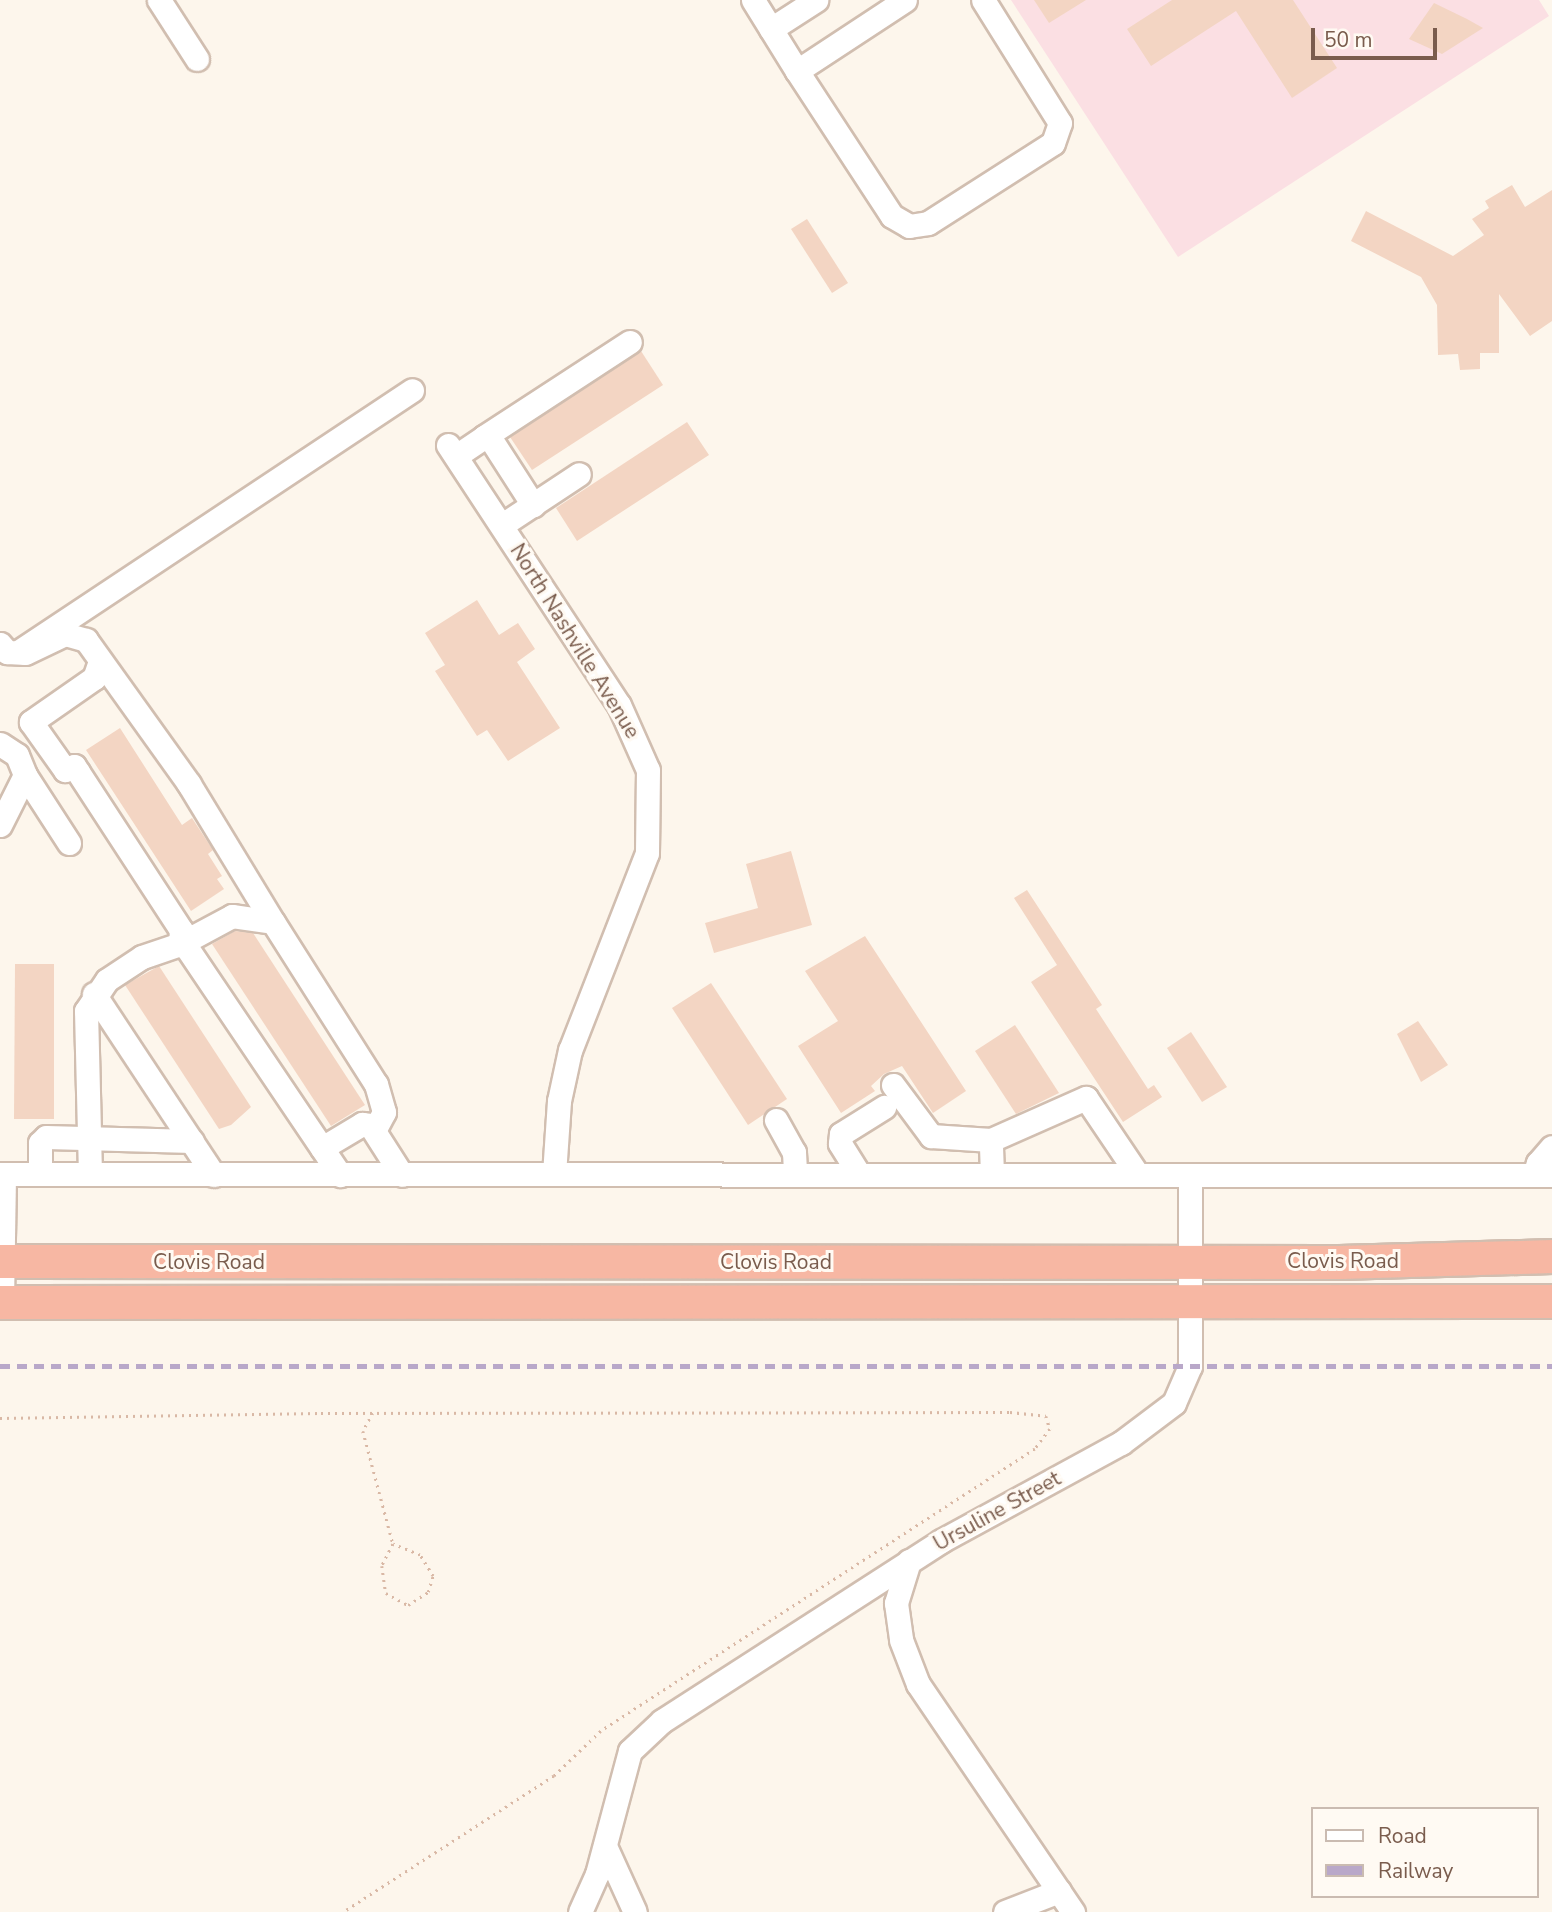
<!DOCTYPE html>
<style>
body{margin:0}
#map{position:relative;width:1552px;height:1912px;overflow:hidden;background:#fdf6ec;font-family:"Nunito Sans",sans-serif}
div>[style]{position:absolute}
.medical>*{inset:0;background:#fbdfe3}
.building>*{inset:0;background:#f3d5c3}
.path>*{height:2.5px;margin-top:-1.25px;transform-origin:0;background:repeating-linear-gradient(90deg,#d9b8a5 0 2px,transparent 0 7px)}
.roads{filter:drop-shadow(2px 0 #d1beb0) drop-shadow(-2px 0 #d1beb0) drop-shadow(0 2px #d1beb0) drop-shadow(0 -2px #d1beb0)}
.minor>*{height:23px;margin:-11.5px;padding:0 11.5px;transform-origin:11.5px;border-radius:11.5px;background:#fff}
.highway>*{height:33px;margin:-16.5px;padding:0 16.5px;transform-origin:16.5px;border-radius:16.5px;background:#f7b7a3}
.rail>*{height:5px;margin-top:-2.5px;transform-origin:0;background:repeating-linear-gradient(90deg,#b9a8c9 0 10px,transparent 0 17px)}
span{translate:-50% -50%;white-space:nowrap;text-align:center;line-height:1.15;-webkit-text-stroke:6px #fffaf3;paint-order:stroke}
.street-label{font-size:21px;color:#7a5c4d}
.legend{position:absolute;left:1311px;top:1807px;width:228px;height:91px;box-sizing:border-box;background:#fffaf3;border:2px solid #cabbb1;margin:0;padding:9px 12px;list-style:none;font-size:21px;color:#7a5c4d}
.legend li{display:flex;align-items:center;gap:14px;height:35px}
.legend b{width:35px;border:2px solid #cabbb1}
.scale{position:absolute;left:1311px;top:28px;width:126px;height:32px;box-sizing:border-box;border:4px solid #7a5c4d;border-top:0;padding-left:9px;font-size:21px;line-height:24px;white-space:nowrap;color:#7a5c4d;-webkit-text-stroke:5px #fffaf3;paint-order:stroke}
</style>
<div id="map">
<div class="medical">
<div style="clip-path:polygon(1011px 0,1539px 0,1549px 16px,1178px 257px)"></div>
</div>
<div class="building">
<div style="clip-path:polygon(1034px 0,1086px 0,1049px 23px)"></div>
<div style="clip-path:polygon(1172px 0,1293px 0,1337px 68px,1292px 98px,1236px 11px,1151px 66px,1127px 29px)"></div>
<div style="clip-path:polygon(1434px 3px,1467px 19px,1483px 28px,1442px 54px,1409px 39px)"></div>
<div style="clip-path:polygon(1512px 185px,1525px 207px,1552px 190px,1552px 321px,1530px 336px,1499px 294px,1499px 353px,1480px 353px,1480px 369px,1460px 370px,1458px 354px,1438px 355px,1437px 305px,1421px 277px,1351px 241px,1366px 211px,1453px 256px,1484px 235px,1472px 219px,1489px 208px,1485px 201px)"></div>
<div style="clip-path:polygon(807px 219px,848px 283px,832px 293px,791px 229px)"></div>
<div style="clip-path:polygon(641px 351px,663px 385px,532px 470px,510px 437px)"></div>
<div style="clip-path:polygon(687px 422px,709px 455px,577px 541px,556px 508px)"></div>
<div style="clip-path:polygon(477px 600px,499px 635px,518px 623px,535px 649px,517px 662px,560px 728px,508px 761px,487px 730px,477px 736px,435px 671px,445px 665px,425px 633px)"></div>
<div style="clip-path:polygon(120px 728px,182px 825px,192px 818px,213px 850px,208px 854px,222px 876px,217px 879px,224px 889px,191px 911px,86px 750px)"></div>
<div style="clip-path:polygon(791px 851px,812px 925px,714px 953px,705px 923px,758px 908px,746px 864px)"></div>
<div style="clip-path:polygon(1027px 890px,1102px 1005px,1096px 1009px,1148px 1089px,1154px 1085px,1162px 1097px,1123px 1122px,1031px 982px,1057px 965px,1014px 898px)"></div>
<div style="clip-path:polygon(235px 931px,253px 933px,365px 1105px,331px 1126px,212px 944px)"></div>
<div style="clip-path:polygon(865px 936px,966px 1091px,933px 1113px,902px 1066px,884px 1074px,871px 1086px,875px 1091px,841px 1113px,798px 1046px,838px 1021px,805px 971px)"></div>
<div style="clip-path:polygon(15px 964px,54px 964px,54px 1119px,14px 1119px)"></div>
<div style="clip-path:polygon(159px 966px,251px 1107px,231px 1125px,219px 1129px,125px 985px)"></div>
<div style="clip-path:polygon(711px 983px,787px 1099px,748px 1125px,672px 1008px)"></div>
<div style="clip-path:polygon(1418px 1021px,1448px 1065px,1421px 1082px,1397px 1034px)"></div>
<div style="clip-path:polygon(1015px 1025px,1059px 1093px,1016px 1114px,975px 1051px)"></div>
<div style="clip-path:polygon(1191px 1032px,1227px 1087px,1202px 1102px,1167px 1048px)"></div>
</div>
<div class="path">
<div style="left:373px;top:1413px;width:21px;rotate:119deg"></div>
<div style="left:363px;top:1431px;width:117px;rotate:75.1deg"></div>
<div style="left:393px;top:1544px;width:25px;rotate:117deg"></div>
<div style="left:382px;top:1566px;width:27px;rotate:82deg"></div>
<div style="left:386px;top:1593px;width:25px;rotate:29deg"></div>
<div style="left:408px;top:1605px;width:24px;rotate:-33deg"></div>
<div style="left:428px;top:1592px;width:17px;rotate:-73deg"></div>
<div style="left:433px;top:1576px;width:25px;rotate:-122deg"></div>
<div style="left:420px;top:1555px;width:29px;rotate:-158deg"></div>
<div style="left:0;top:1418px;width:321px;rotate:-0.9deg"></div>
<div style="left:321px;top:1413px;width:689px;rotate:-0.08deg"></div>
<div style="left:1010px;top:1412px;width:36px;rotate:6deg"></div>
<div style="left:1046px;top:1416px;width:14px;rotate:73deg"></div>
<div style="left:1050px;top:1429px;width:25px;rotate:127deg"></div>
<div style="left:1035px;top:1449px;width:518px;rotate:146.99deg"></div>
<div style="left:601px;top:1731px;width:65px;rotate:136.2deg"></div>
<div style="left:554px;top:1776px;width:250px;rotate:147.1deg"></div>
</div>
<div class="roads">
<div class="minor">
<div style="left:159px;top:0;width:70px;rotate:57.2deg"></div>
<div style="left:753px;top:0;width:84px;rotate:58.2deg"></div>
<div style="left:797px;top:71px;width:129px;rotate:-33.3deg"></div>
<div style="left:771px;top:29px;width:54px;rotate:-32.8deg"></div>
<div style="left:797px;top:71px;width:173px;rotate:56.8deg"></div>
<div style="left:892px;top:216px;width:20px;rotate:30deg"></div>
<div style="left:909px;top:226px;width:19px;rotate:-9deg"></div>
<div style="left:928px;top:223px;width:148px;rotate:-32.6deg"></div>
<div style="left:1053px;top:143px;width:21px;rotate:-71deg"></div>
<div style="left:1060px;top:123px;width:145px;rotate:-122deg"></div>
<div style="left:484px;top:437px;width:174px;rotate:-33.1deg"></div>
<div style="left:448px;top:445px;width:311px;rotate:56.7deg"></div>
<div style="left:619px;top:705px;width:71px;rotate:66deg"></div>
<div style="left:648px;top:770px;width:83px;rotate:90.7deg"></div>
<div style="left:647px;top:853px;width:212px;rotate:111.3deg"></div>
<div style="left:570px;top:1050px;width:52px;rotate:102.2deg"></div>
<div style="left:559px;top:1101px;width:73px;rotate:93.9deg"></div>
<div style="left:456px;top:456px;width:34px;rotate:-34deg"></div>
<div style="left:484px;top:437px;width:6px;rotate:9deg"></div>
<div style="left:490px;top:438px;width:80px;rotate:57.3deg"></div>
<div style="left:502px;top:525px;width:92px;rotate:-33.5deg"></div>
<div style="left:0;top:644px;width:11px;rotate:49deg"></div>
<div style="left:7px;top:652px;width:18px;rotate:3deg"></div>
<div style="left:25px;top:653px;width:44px;rotate:-25.4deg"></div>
<div style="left:65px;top:634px;width:22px;rotate:16deg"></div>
<div style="left:86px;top:640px;width:177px;rotate:54.4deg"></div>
<div style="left:189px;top:784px;width:162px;rotate:58.7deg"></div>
<div style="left:18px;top:652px;width:473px;rotate:-33.6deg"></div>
<div style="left:100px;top:661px;width:18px;rotate:109deg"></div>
<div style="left:94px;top:678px;width:77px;rotate:145.1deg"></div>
<div style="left:31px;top:722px;width:59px;rotate:54.7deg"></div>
<div style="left:65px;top:770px;width:10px;rotate:-24deg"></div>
<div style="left:74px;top:766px;width:7px;rotate:56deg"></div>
<div style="left:78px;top:772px;width:189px;rotate:56.9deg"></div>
<div style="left:181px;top:930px;width:14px;rotate:94deg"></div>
<div style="left:0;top:744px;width:20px;rotate:33deg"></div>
<div style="left:17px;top:755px;width:22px;rotate:68deg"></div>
<div style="left:25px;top:775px;width:56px;rotate:116.6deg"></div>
<div style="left:25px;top:775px;width:81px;rotate:57.1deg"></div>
<div style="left:180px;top:944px;width:59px;rotate:-28.3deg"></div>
<div style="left:232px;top:916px;width:41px;rotate:8.3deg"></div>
<div style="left:273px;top:922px;width:192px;rotate:57.6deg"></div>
<div style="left:376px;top:1084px;width:29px;rotate:74deg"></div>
<div style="left:384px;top:1112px;width:19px;rotate:118deg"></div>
<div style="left:94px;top:994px;width:217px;rotate:56.5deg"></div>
<div style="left:893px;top:1085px;width:64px;rotate:53.3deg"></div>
<div style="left:931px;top:1136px;width:60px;rotate:3.8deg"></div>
<div style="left:776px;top:1120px;width:37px;rotate:61deg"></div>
<div style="left:794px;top:1152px;width:22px;rotate:87deg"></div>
<div style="left:322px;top:1148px;width:47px;rotate:-31deg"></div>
<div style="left:362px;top:1124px;width:8px;rotate:7deg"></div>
<div style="left:370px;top:1125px;width:59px;rotate:57.4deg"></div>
<div style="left:0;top:1174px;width:1552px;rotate:0.04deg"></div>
<div style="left:40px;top:1174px;width:31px;rotate:-90deg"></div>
<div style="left:40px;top:1143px;width:8px;rotate:-45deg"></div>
<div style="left:46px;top:1137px;width:146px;rotate:1.6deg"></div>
<div style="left:90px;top:1174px;width:163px;rotate:-91.4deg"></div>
<div style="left:86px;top:1011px;width:37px;rotate:-56deg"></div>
<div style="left:107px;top:980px;width:42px;rotate:-33.3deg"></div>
<div style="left:142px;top:957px;width:40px;rotate:-18.9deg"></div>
<div style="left:180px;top:944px;width:8px;rotate:30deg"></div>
<div style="left:187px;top:948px;width:274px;rotate:56deg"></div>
<div style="left:859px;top:1174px;width:36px;rotate:-122deg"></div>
<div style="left:840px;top:1143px;width:9px;rotate:-84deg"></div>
<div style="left:841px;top:1134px;width:51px;rotate:-32.1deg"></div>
<div style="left:992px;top:1175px;width:35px;rotate:-92deg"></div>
<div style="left:991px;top:1140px;width:104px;rotate:-23.9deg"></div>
<div style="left:1086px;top:1098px;width:93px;rotate:56deg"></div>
<div style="left:1534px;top:1175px;width:13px;rotate:-72deg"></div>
<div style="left:1538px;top:1163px;width:21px;rotate:-49deg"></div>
<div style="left:2px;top:1302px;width:128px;rotate:-89.1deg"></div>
<div style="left:909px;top:1561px;width:44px;rotate:107.2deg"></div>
<div style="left:896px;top:1603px;width:37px;rotate:82deg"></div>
<div style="left:901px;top:1640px;width:47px;rotate:68.9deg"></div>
<div style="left:918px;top:1684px;width:276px;rotate:55.8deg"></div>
<div style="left:605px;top:1846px;width:72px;rotate:65.6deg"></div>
<div style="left:580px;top:1912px;width:42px;rotate:-65.9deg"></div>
<div style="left:597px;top:1874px;width:127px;rotate:-75deg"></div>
<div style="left:630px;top:1751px;width:44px;rotate:-43.2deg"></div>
<div style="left:662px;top:1721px;width:332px;rotate:-32.8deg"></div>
<div style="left:941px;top:1541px;width:205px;rotate:-28.6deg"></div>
<div style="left:1121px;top:1443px;width:66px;rotate:-37deg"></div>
<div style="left:1174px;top:1403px;width:40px;rotate:-66.6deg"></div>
<div style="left:1190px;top:1366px;width:190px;rotate:-90deg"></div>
<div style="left:1005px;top:1912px;width:58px;rotate:-21.3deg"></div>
</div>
<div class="highway">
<div style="left:0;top:1261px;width:1339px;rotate:0.04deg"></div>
<div style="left:1339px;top:1262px;width:213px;rotate:-1.6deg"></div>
<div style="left:0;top:1302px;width:1552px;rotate:-0.04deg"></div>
</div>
</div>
<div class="rail">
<div style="left:0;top:1366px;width:1552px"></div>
</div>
<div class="street-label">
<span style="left:575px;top:641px;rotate:58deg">North Nashville Avenue</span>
<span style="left:1343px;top:1261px">Clovis Road</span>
<span style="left:209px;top:1262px">Clovis Road</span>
<span style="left:776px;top:1262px">Clovis Road</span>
<span style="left:997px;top:1511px;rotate:-29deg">Ursuline Street</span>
</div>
<ul class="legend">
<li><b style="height:9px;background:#fff"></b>Road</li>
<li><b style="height:9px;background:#b9a8c9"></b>Railway</li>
</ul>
<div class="scale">50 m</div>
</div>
